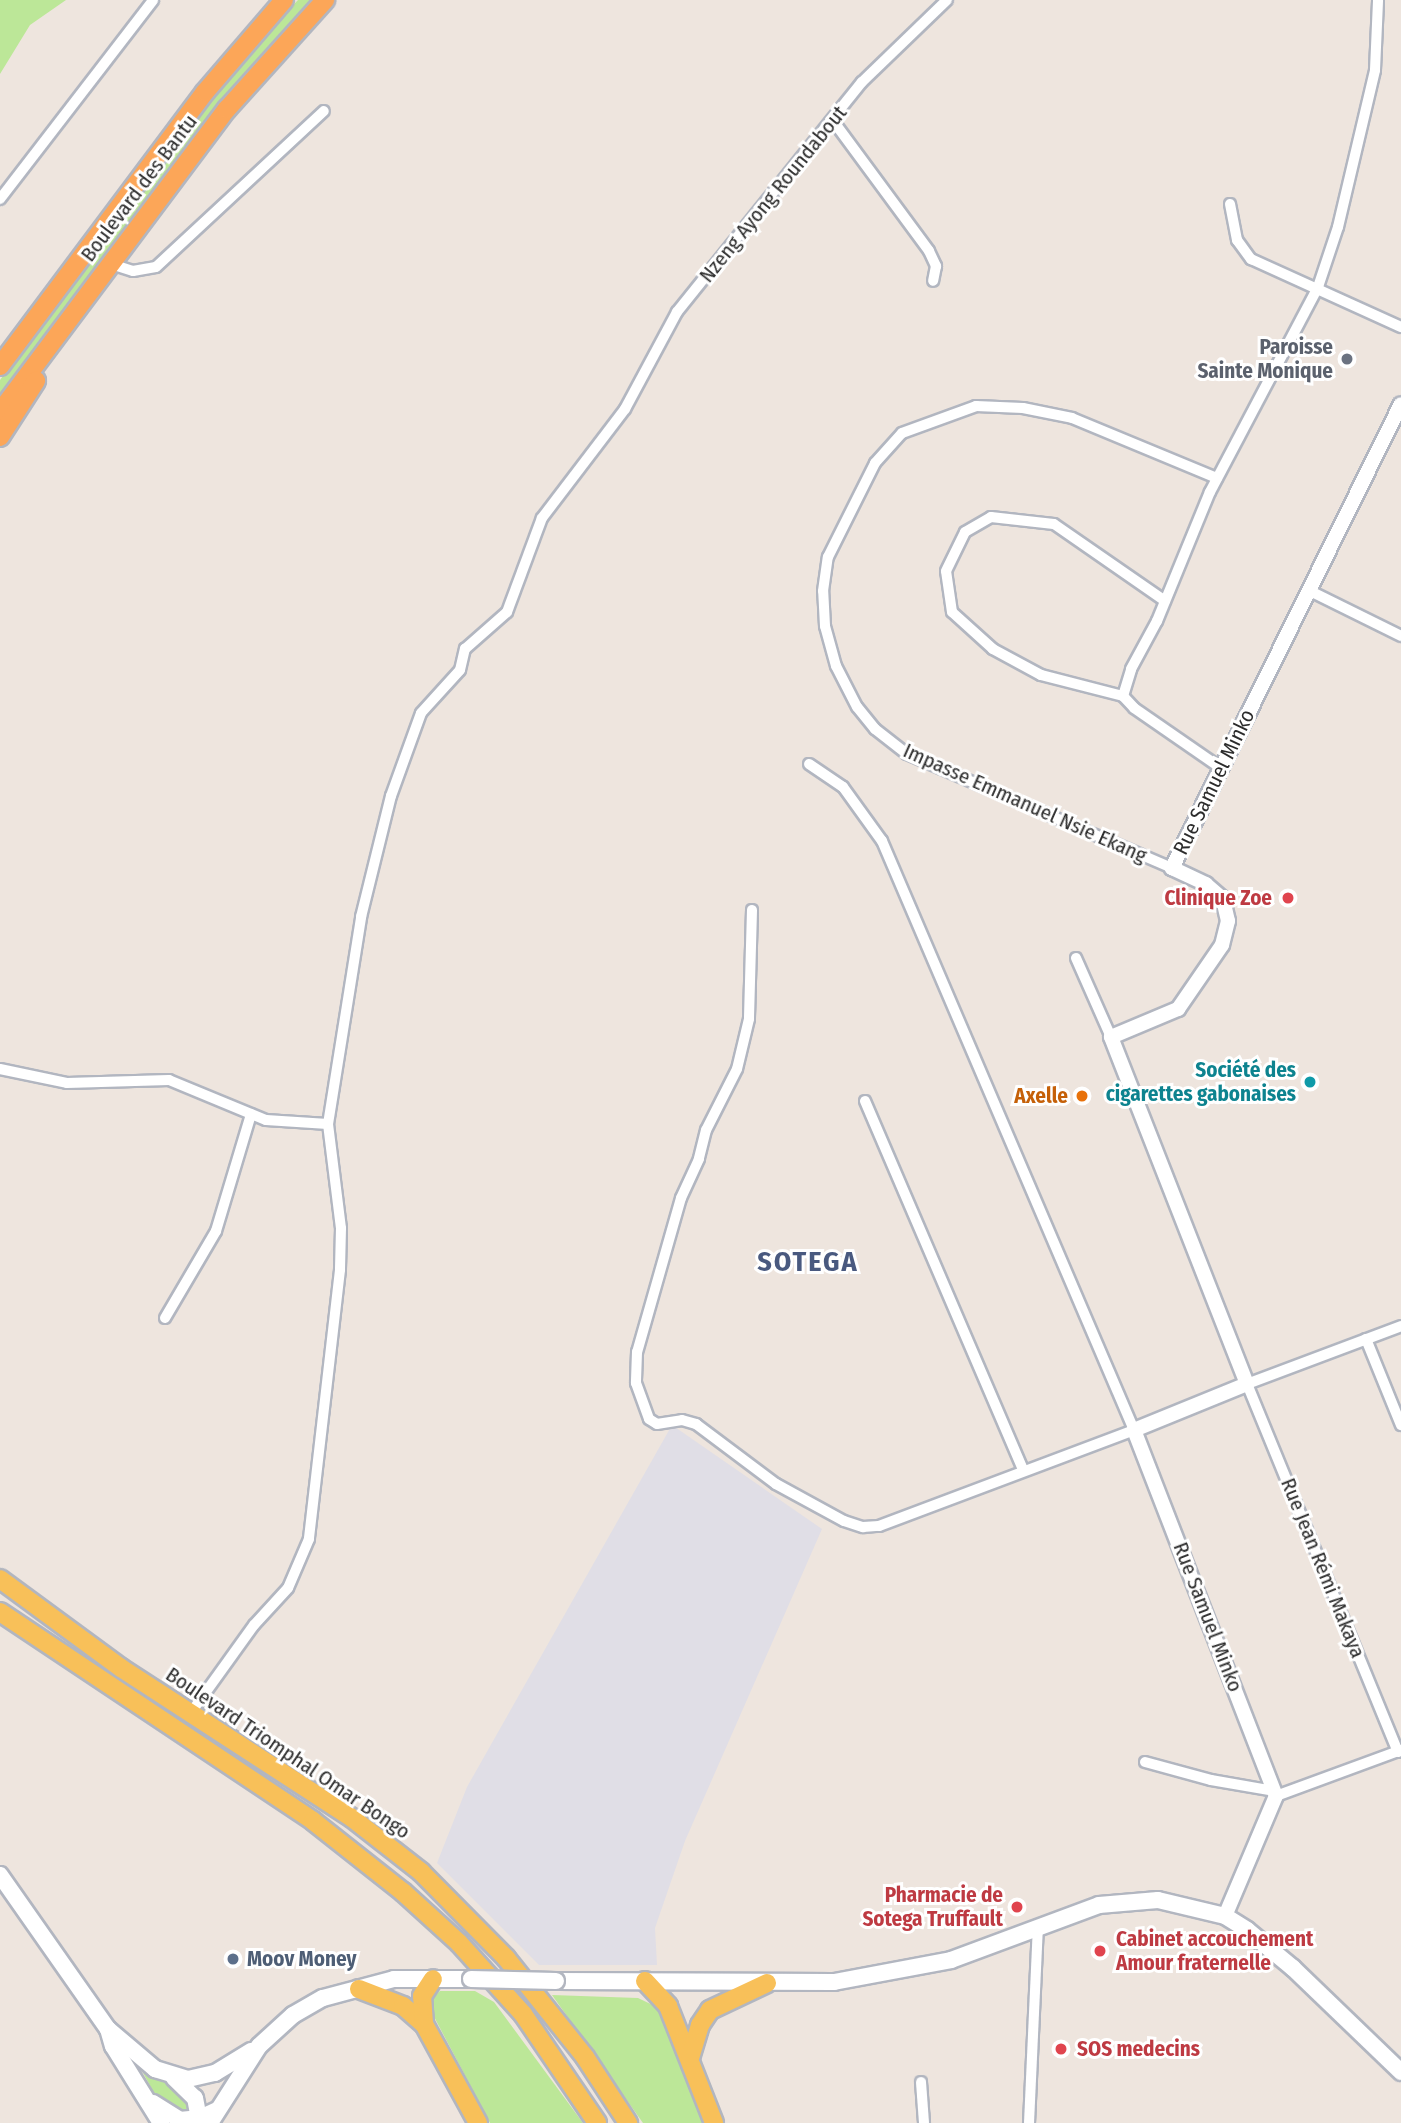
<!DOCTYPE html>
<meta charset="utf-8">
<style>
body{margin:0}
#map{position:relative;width:1401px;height:2123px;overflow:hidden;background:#eee5de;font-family:"Fira Sans Condensed",sans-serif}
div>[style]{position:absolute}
.industrial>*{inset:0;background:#e0dee6}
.green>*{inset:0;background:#bce798}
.roads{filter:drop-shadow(2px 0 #b2b6c0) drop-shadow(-2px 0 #b2b6c0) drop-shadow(0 2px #b2b6c0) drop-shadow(0 -2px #b2b6c0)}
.minor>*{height:10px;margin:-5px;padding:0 5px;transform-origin:5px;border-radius:5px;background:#fff}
.tertiary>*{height:14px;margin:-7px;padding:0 7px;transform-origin:7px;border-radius:7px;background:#fff}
.secondary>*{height:16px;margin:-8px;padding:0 8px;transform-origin:8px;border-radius:8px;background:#fff}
.primary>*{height:18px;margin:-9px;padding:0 9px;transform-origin:9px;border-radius:9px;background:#f8c059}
.trunk>*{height:18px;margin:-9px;padding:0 9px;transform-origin:9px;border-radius:9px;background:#fca658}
.bridges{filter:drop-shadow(2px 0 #b2b6c0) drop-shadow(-2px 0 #b2b6c0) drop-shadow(0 2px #b2b6c0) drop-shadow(0 -2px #b2b6c0)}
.secondary-bridge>*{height:16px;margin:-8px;padding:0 8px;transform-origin:8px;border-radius:8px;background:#fff}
.dots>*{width:19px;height:19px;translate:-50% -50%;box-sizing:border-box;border:4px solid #fff;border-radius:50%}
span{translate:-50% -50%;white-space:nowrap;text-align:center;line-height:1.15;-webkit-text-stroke:6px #fff;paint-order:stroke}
.street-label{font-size:21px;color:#2c2c2c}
.worship-label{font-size:21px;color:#5b616d;font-weight:700}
.right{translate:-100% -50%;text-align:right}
.health-label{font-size:21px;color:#be3a42;font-weight:700}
.left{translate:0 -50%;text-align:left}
.culture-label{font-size:21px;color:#0d838f;font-weight:700}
.food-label{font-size:21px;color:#c56008;font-weight:700}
.service-label{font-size:21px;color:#4e5e75;font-weight:700}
.district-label{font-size:28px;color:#49597f;font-weight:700;letter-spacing:2px}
</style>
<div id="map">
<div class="industrial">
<div style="clip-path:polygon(672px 1425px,822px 1529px,685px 1841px,655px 1928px,657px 1965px,539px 1965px,437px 1863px,467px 1787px)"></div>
</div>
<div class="green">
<div style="clip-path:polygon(0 0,66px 0,30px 25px,0 74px)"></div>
<div style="clip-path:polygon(298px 0,314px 0,174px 165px,0 398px,0 380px,146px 182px,234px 68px)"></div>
<div style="clip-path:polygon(440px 1991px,475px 1991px,494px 2002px,583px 2123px,490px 2123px,431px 2011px,429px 2000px)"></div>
<div style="clip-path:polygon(552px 1995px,638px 1998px,661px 2009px,705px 2123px,643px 2123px)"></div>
<div style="clip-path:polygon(140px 2067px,182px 2090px,188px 2111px,183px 2114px,156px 2097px)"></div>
</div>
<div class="roads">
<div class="minor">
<div style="left:834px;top:122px;width:160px;rotate:53.6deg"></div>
<div style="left:929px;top:251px;width:17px;rotate:65deg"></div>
<div style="left:936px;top:266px;width:15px;rotate:101deg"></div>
<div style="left:0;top:199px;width:251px;rotate:-52.4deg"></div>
<div style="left:1230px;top:204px;width:37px;rotate:79deg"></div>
<div style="left:1237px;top:240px;width:24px;rotate:54deg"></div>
<div style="left:1251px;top:259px;width:165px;rotate:24.4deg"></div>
<div style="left:111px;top:264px;width:23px;rotate:18deg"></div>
<div style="left:133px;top:271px;width:23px;rotate:-10deg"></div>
<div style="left:156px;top:267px;width:229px;rotate:-42.9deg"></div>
<div style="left:1308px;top:590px;width:104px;rotate:26.3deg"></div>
<div style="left:1123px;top:696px;width:28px;rotate:-73deg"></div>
<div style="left:1131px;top:669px;width:55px;rotate:-61.6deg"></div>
<div style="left:1157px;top:621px;width:139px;rotate:-67.7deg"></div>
<div style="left:1210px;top:492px;width:232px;rotate:-62.2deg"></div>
<div style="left:1318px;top:287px;width:63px;rotate:-71.6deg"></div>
<div style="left:1338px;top:227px;width:161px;rotate:-76.7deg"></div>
<div style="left:1375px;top:70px;width:70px;rotate:-87.5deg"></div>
<div style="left:1123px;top:696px;width:85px;rotate:-165.6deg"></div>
<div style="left:1041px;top:675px;width:55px;rotate:-151.6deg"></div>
<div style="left:993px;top:649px;width:55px;rotate:-137.9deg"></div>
<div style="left:952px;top:612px;width:41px;rotate:-98.3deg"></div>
<div style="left:946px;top:571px;width:43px;rotate:-64deg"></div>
<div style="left:965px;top:532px;width:30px;rotate:-30deg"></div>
<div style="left:991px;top:517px;width:63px;rotate:6.3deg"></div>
<div style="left:1054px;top:524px;width:135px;rotate:34.7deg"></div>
<div style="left:1123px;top:696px;width:16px;rotate:47deg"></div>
<div style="left:1134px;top:708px;width:106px;rotate:34.6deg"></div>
<div style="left:1172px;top:868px;width:288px;rotate:-156.7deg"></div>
<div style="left:907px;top:754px;width:41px;rotate:-142deg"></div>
<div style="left:875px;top:729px;width:28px;rotate:-129deg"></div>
<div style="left:857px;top:707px;width:46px;rotate:-117.1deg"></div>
<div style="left:836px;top:666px;width:41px;rotate:-105.4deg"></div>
<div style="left:825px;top:626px;width:35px;rotate:-93deg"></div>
<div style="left:823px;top:591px;width:34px;rotate:-82deg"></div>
<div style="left:828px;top:557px;width:105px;rotate:-63.4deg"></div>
<div style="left:875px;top:463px;width:40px;rotate:-48deg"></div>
<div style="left:902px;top:433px;width:79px;rotate:-20deg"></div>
<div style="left:976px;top:406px;width:47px;rotate:2.4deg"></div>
<div style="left:1023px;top:408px;width:50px;rotate:11.5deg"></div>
<div style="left:1072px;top:418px;width:157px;rotate:22.5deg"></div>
<div style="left:752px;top:910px;width:109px;rotate:91.6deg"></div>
<div style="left:749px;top:1019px;width:51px;rotate:103.5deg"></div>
<div style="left:737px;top:1069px;width:68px;rotate:116.9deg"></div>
<div style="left:706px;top:1130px;width:30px;rotate:104deg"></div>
<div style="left:699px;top:1159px;width:43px;rotate:114.8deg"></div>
<div style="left:681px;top:1198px;width:160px;rotate:105.9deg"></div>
<div style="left:637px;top:1352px;width:31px;rotate:92deg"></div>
<div style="left:636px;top:1383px;width:38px;rotate:70deg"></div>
<div style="left:649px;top:1419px;width:9px;rotate:32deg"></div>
<div style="left:657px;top:1424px;width:25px;rotate:-9deg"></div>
<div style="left:682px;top:1420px;width:15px;rotate:16deg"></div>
<div style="left:696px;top:1424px;width:100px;rotate:36.9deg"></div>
<div style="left:776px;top:1484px;width:77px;rotate:28.6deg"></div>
<div style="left:844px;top:1521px;width:20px;rotate:18deg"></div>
<div style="left:863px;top:1527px;width:16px;rotate:-4deg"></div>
<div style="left:879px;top:1526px;width:272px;rotate:-20.6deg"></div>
<div style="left:1134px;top:1430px;width:641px;rotate:-113.16deg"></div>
<div style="left:882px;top:841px;width:67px;rotate:-125.8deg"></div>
<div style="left:843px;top:787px;width:41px;rotate:-145.9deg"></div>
<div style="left:1076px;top:958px;width:86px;rotate:66.1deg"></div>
<div style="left:0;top:1069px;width:68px;rotate:11.8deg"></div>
<div style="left:67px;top:1083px;width:102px;rotate:-1.7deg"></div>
<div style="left:169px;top:1080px;width:105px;rotate:22.4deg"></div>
<div style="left:266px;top:1120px;width:62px;rotate:3.7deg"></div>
<div style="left:328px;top:1124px;width:105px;rotate:82.9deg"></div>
<div style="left:341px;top:1228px;width:42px;rotate:91.4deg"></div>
<div style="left:340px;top:1270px;width:271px;rotate:96.6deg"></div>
<div style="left:309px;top:1539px;width:53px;rotate:113.2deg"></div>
<div style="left:288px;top:1588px;width:50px;rotate:132.6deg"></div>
<div style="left:254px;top:1625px;width:110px;rotate:125.7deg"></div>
<div style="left:865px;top:1101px;width:401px;rotate:66.8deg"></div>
<div style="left:328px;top:1124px;width:210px;rotate:-80.9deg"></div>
<div style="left:361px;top:917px;width:125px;rotate:-76.1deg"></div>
<div style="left:391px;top:796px;width:88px;rotate:-70.1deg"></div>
<div style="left:421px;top:713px;width:58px;rotate:-47.8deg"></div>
<div style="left:460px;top:670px;width:22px;rotate:-77deg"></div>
<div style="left:465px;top:649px;width:56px;rotate:-41.4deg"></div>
<div style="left:507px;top:612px;width:100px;rotate:-69.6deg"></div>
<div style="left:542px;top:518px;width:137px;rotate:-52.7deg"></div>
<div style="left:625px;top:409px;width:110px;rotate:-61.8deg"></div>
<div style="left:677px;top:312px;width:295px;rotate:-51.2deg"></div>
<div style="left:862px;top:82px;width:118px;rotate:-44deg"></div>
<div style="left:165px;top:1318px;width:101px;rotate:-59.6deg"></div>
<div style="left:216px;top:1231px;width:122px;rotate:-73.3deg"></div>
<div style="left:1366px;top:1339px;width:93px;rotate:67.9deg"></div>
<div style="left:1398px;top:1752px;width:398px;rotate:-112.3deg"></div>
<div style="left:1247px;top:1384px;width:165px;rotate:-20.6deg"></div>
<div style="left:1145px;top:1762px;width:68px;rotate:15.3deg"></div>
<div style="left:1211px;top:1780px;width:65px;rotate:9.8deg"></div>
<div style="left:1276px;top:1796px;width:133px;rotate:-20.2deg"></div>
<div style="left:921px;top:2082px;width:41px;rotate:85.8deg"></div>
<div style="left:1029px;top:2123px;width:197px;rotate:-87.4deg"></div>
</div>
<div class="tertiary">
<div style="left:1225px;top:1916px;width:130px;rotate:-67deg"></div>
<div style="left:1276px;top:1796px;width:393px;rotate:-111.2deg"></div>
<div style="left:1134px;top:1430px;width:122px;rotate:-22.2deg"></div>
<div style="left:1247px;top:1384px;width:373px;rotate:-111.4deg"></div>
<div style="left:1111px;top:1037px;width:73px;rotate:-22.7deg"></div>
<div style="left:1178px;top:1009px;width:78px;rotate:-55.5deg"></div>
<div style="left:1222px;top:945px;width:25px;rotate:-76deg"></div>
<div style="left:1228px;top:921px;width:23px;rotate:-103deg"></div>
<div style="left:1223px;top:899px;width:23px;rotate:-139deg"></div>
<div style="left:1206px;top:884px;width:38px;rotate:-155deg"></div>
<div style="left:1172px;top:868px;width:517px;rotate:-63.73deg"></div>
</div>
<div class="secondary">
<div style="left:0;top:1875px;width:188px;rotate:55deg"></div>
<div style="left:108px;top:2029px;width:18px;rotate:74deg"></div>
<div style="left:113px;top:2046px;width:91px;rotate:58.1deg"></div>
<div style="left:556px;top:1981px;width:278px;rotate:0.2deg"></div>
<div style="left:834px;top:1982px;width:119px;rotate:-10.6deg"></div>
<div style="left:951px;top:1960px;width:158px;rotate:-20.4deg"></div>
<div style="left:1099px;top:1905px;width:59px;rotate:-4.8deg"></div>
<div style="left:1158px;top:1900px;width:69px;rotate:13.4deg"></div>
<div style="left:1225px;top:1916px;width:26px;rotate:32deg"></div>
<div style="left:1247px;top:1930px;width:60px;rotate:39.6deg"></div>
<div style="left:1293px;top:1968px;width:150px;rotate:43.9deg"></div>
<div style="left:108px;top:2029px;width:62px;rotate:40.4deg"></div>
<div style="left:155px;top:2069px;width:34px;rotate:17deg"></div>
<div style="left:188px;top:2079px;width:28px;rotate:-13deg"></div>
<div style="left:215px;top:2073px;width:42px;rotate:-31.4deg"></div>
<div style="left:174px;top:2078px;width:29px;rotate:44deg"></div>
<div style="left:195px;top:2098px;width:25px;rotate:79deg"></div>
<div style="left:153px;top:2103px;width:32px;rotate:32deg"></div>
<div style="left:180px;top:2120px;width:20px;rotate:-6deg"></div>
<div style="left:200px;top:2118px;width:19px;rotate:-25deg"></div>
<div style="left:210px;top:2123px;width:91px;rotate:-57.5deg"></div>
<div style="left:259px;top:2046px;width:46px;rotate:-42.4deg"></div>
<div style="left:293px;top:2015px;width:34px;rotate:-30deg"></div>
<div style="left:323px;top:1998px;width:73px;rotate:-15deg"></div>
<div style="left:394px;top:1979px;width:77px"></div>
</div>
<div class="primary">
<div style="left:0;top:1579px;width:150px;rotate:36.3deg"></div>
<div style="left:121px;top:1668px;width:275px;rotate:33deg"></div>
<div style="left:352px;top:1818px;width:88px;rotate:38deg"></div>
<div style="left:421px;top:1872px;width:121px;rotate:45.3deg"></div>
<div style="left:506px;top:1958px;width:127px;rotate:51.4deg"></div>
<div style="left:585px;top:2057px;width:79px;rotate:56.9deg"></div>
<div style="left:0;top:1612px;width:376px;rotate:33.7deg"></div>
<div style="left:313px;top:1821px;width:115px;rotate:38.3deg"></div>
<div style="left:403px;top:1892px;width:76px;rotate:42.3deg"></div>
<div style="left:459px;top:1943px;width:96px;rotate:48deg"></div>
<div style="left:523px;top:2014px;width:132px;rotate:55.8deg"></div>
<div style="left:645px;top:1981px;width:34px;rotate:47deg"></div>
<div style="left:668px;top:2006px;width:126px;rotate:68.5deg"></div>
<div style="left:359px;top:1989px;width:47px;rotate:21.1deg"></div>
<div style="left:403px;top:2006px;width:28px;rotate:41deg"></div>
<div style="left:424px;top:2024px;width:113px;rotate:61.4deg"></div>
<div style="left:424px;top:2024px;width:28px;rotate:-94deg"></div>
<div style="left:422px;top:1996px;width:20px;rotate:-57deg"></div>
<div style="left:690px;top:2058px;width:34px;rotate:-73deg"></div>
<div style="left:700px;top:2025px;width:18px;rotate:-56deg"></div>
<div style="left:710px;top:2010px;width:63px;rotate:-25.3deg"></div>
</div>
<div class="trunk">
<div style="left:0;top:366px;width:342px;rotate:-53.2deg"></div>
<div style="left:205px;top:92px;width:121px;rotate:-49.3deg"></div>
<div style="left:0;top:412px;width:379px;rotate:-53.2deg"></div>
<div style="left:227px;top:109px;width:147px;rotate:-48deg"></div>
<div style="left:0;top:437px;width:67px;rotate:-57.3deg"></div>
</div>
</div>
<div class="bridges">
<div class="secondary-bridge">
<div style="left:471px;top:1979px;width:85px;rotate:1.3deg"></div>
</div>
</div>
<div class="dots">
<div style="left:1347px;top:359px;background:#6b7280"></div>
<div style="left:1288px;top:898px;background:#e0444e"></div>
<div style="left:1310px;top:1082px;background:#0f9aa8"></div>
<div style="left:1082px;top:1096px;background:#e8710a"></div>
<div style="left:1017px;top:1907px;background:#e0444e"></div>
<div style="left:1100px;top:1951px;background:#e0444e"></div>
<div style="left:233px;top:1959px;background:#5c6f8a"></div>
<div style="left:1061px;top:2049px;background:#e0444e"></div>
</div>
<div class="street-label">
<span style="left:139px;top:188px;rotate:-53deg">Boulevard des Bantu</span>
<span style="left:773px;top:194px;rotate:-51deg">Nzeng Ayong Roundabout</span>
<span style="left:1214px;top:782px;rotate:-64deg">Rue Samuel Minko</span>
<span style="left:1025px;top:803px;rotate:24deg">Impasse Emmanuel Nsie Ekang</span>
<span style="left:1323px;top:1568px;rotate:68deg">Rue Jean Rémi Makaya</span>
<span style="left:1208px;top:1617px;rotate:69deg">Rue Samuel Minko</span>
<span style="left:288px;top:1753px;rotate:34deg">Boulevard Triomphal Omar Bongo</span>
</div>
<div class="worship-label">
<span class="right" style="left:1333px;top:359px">Paroisse<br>Sainte Monique</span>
</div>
<div class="health-label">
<span class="right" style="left:1272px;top:898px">Clinique Zoe</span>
<span class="right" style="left:1003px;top:1907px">Pharmacie de<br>Sotega Truffault</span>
<span class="left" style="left:1116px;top:1951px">Cabinet accouchement<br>Amour fraternelle</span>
<span class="left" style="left:1077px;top:2049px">SOS medecins</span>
</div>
<div class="culture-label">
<span class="right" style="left:1296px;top:1082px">Société des<br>cigarettes gabonaises</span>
</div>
<div class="food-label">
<span class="right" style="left:1068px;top:1096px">Axelle</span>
</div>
<div class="service-label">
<span class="left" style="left:247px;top:1959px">Moov Money</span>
</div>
<div class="district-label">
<span style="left:808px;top:1262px">SOTEGA</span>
</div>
</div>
